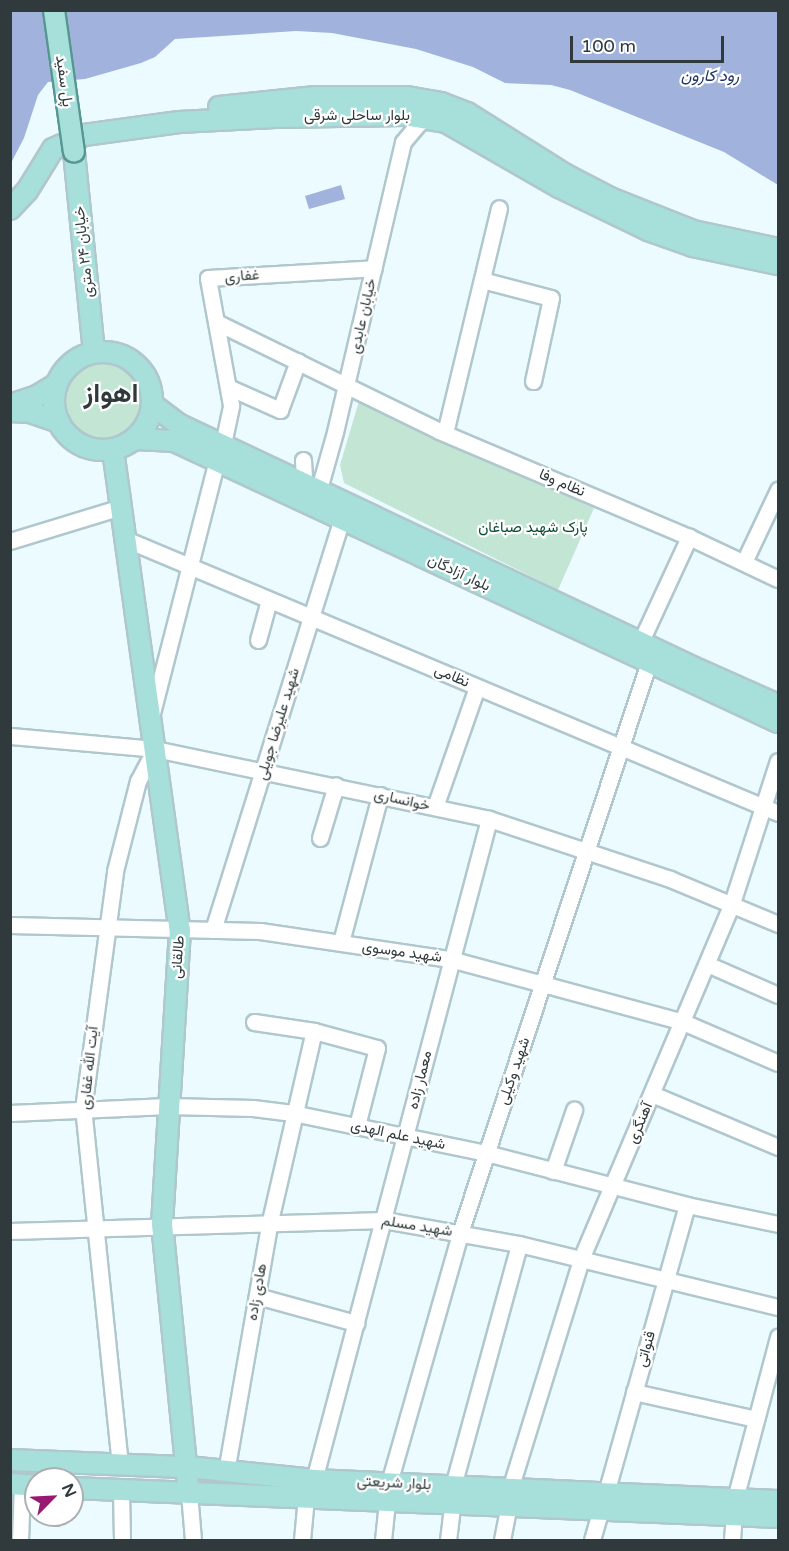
<!DOCTYPE html>
<meta charset="utf-8">
<style>
body{margin:0}
#map{position:relative;width:789px;height:1551px;overflow:hidden;background:#ecfbff;font-family:"Varela Round",Vazirmatn,sans-serif}
div>[style]{position:absolute}
.green>*{inset:0;background:#c3e5d3}
.round{border-radius:50%}
.water>*{inset:0;background:#a1b3dc}
.roads{filter:drop-shadow(2px 0 #afc7cd) drop-shadow(-2px 0 #afc7cd) drop-shadow(0 2px #afc7cd) drop-shadow(0 -2px #afc7cd)}
.minor>*{height:15px;margin:-7.5px;padding:0 7.5px;transform-origin:7.5px;border-radius:7.5px;background:#fff}
.major>*{height:20px;margin:-10px;padding:0 10px;transform-origin:10px;border-radius:10px;background:#a7dfda}
.major>.ring{margin:-10px;padding:0;box-sizing:content-box;background:none;border:20px solid #a7dfda;border-radius:50%}
.bridges{filter:drop-shadow(2px 0 #579792) drop-shadow(-2px 0 #579792) drop-shadow(0 2px #579792) drop-shadow(0 -2px #579792)}
.major-bridge>*{height:20px;margin:-10px;padding:0 10px;transform-origin:10px;border-radius:10px;background:#a7dfda}
span{translate:-50% -50%;white-space:nowrap;text-align:center;line-height:1.15;-webkit-text-stroke:4.5px #fff;paint-order:stroke}
.street-label{font-size:15px;color:#303a3c}
.park-label{font-size:15px;color:#0a4a32}
.water-label{font-size:16px;color:#203365;font-style:italic}
.town-label{font-size:27px;color:#303a3c;font-weight:700}
.frame{position:absolute;inset:0;border:12px solid #303a3c;pointer-events:none}
.north{position:absolute;left:24px;top:1467px;width:60px;height:60px;box-sizing:border-box;background:#fff;border:2px solid #acb0b1;border-radius:50%;rotate:66deg;font-size:16px;font-weight:700;line-height:24px;text-align:center;color:#303a3c}
.north::after{content:'';display:block;margin:auto;width:21px;height:27px;background:#981971;clip-path:polygon(50% 0,100% 100%,50% 72%,0 100%)}
.scale{position:absolute;left:570px;top:36px;width:154px;height:27px;box-sizing:border-box;border:3px solid #303a3c;border-top:0;padding-left:8px;font-size:18px;line-height:21px;white-space:nowrap;color:#303a3c;-webkit-text-stroke:4px #fff;paint-order:stroke}
</style>
<div id="map">
<div class="green">
<div class="round" style="left:66px;top:362px;width:78px;height:78px"></div>
<div style="clip-path:polygon(359px 401px,594px 508px,558px 590px,344px 483px,340px 465px)"></div>
</div>
<div class="water">
<div style="clip-path:polygon(11px 11px,778px 11px,778px 185px,724px 152px,570px 90px,551px 85px,505px 83px,473px 67px,416px 49px,332px 33px,296px 31px,175px 39px,155px 57px,141px 63px,85px 79px,48px 82px,38px 95px,24px 138px,11px 163px)"></div>
<div style="clip-path:polygon(341px 185px,345px 199px,309px 209px,305px 196px)"></div>
</div>
<div class="roads">
<div class="minor">
<div style="left:482px;top:280px;width:71px;rotate:14.6deg"></div>
<div style="left:551px;top:298px;width:85px;rotate:102.2deg"></div>
<div style="left:216px;top:322px;width:248px;rotate:26deg"></div>
<div style="left:439px;top:431px;width:272px;rotate:23deg"></div>
<div style="left:689px;top:537px;width:98px;rotate:25.3deg"></div>
<div style="left:228px;top:387px;width:57px;rotate:23.9deg"></div>
<div style="left:280px;top:410px;width:52px;rotate:-69.8deg"></div>
<div style="left:445px;top:433px;width:231px;rotate:-76.5deg"></div>
<div style="left:223px;top:444px;width:40px;rotate:-78deg"></div>
<div style="left:231px;top:405px;width:129px;rotate:-100.3deg"></div>
<div style="left:208px;top:278px;width:166px;rotate:-3.4deg"></div>
<div style="left:303px;top:460px;width:21px;rotate:87deg"></div>
<div style="left:319px;top:489px;width:59px;rotate:-74.3deg"></div>
<div style="left:335px;top:432px;width:298px;rotate:-76.8deg"></div>
<div style="left:403px;top:142px;width:25px;rotate:-50deg"></div>
<div style="left:419px;top:123px;width:12px;rotate:-24deg"></div>
<div style="left:125px;top:539px;width:708px;rotate:22.76deg"></div>
<div style="left:10px;top:541px;width:116px;rotate:-17deg"></div>
<div style="left:744px;top:562px;width:80px;rotate:-64.7deg"></div>
<div style="left:258px;top:640px;width:41px;rotate:-74.6deg"></div>
<div style="left:641px;top:641px;width:115px;rotate:-65.2deg"></div>
<div style="left:152px;top:713px;width:261px;rotate:-75.6deg"></div>
<div style="left:10px;top:736px;width:146px;rotate:5.1deg"></div>
<div style="left:155px;top:749px;width:341px;rotate:11.8deg"></div>
<div style="left:489px;top:819px;width:191px;rotate:18.3deg"></div>
<div style="left:670px;top:879px;width:117px;rotate:22.6deg"></div>
<div style="left:435px;top:807px;width:127px;rotate:-70.7deg"></div>
<div style="left:320px;top:838px;width:55px;rotate:-73.2deg"></div>
<div style="left:10px;top:925px;width:250px;rotate:1.4deg"></div>
<div style="left:260px;top:931px;width:192px;rotate:8.4deg"></div>
<div style="left:450px;top:959px;width:241px;rotate:15.1deg"></div>
<div style="left:683px;top:1022px;width:103px;rotate:23.3deg"></div>
<div style="left:213px;top:930px;width:432px;rotate:-72.6deg"></div>
<div style="left:341px;top:942px;width:152px;rotate:-75.1deg"></div>
<div style="left:707px;top:964px;width:77px;rotate:23.6deg"></div>
<div style="left:254px;top:1022px;width:61px;rotate:8.5deg"></div>
<div style="left:314px;top:1031px;width:65px;rotate:15.1deg"></div>
<div style="left:377px;top:1048px;width:81px;rotate:104.4deg"></div>
<div style="left:652px;top:1094px;width:137px;rotate:22.8deg"></div>
<div style="left:10px;top:1113px;width:158px;rotate:-2.5deg"></div>
<div style="left:168px;top:1106px;width:85px;rotate:1.3deg"></div>
<div style="left:253px;top:1108px;width:40px;rotate:7.1deg"></div>
<div style="left:293px;top:1113px;width:197px;rotate:11.7deg"></div>
<div style="left:486px;top:1153px;width:208px;rotate:14.5deg"></div>
<div style="left:687px;top:1205px;width:93px;rotate:11.8deg"></div>
<div style="left:553px;top:1171px;width:65px;rotate:-71deg"></div>
<div style="left:10px;top:1231px;width:374px;rotate:-1.7deg"></div>
<div style="left:384px;top:1220px;width:137px;rotate:10.1deg"></div>
<div style="left:519px;top:1244px;width:267px;rotate:13.7deg"></div>
<div style="left:257px;top:1296px;width:103px;rotate:15.3deg"></div>
<div style="left:634px;top:1392px;width:125px;rotate:12.5deg"></div>
<div style="left:120px;top:1465px;width:358px;rotate:-95.9deg"></div>
<div style="left:83px;top:1109px;width:240px;rotate:-82.3deg"></div>
<div style="left:115px;top:871px;width:93px;rotate:-75.7deg"></div>
<div style="left:138px;top:781px;width:36px;rotate:-62deg"></div>
<div style="left:226px;top:1472px;width:255px;rotate:-80.1deg"></div>
<div style="left:270px;top:1221px;width:195px;rotate:-77deg"></div>
<div style="left:314px;top:1480px;width:684px;rotate:-75.17deg"></div>
<div style="left:453px;top:1486px;width:251px;rotate:-74.7deg"></div>
<div style="left:510px;top:1489px;width:241px;rotate:-72.8deg"></div>
<div style="left:581px;top:1259px;width:387px;rotate:-67deg"></div>
<div style="left:732px;top:903px;width:149px;rotate:-72.1deg"></div>
<div style="left:121px;top:1491px;width:49px;rotate:88.8deg"></div>
<div style="left:189px;top:1493px;width:47px;rotate:85.1deg"></div>
<div style="left:606px;top:1493px;width:299px;rotate:-74.3deg"></div>
<div style="left:20px;top:1540px;width:55px;rotate:-87.9deg"></div>
<div style="left:302px;top:1540px;width:43px;rotate:-84.7deg"></div>
<div style="left:383px;top:1540px;width:57px;rotate:-84deg"></div>
<div style="left:389px;top:1483px;width:260px;rotate:-74.1deg"></div>
<div style="left:460px;top:1233px;width:601px;rotate:-71.69deg"></div>
<div style="left:448px;top:1540px;width:38px;rotate:-83deg"></div>
<div style="left:502px;top:1540px;width:37px;rotate:-79deg"></div>
<div style="left:592px;top:1540px;width:32px;rotate:-74deg"></div>
<div style="left:732px;top:1540px;width:41px;rotate:-85.8deg"></div>
<div style="left:735px;top:1499px;width:168px;rotate:-75.1deg"></div>
</div>
<div class="major">
<div style="left:219px;top:107px;width:97px;rotate:-5.9deg"></div>
<div style="left:315px;top:97px;width:92px"></div>
<div style="left:407px;top:97px;width:35px;rotate:10deg"></div>
<div style="left:441px;top:103px;width:28px;rotate:21deg"></div>
<div style="left:467px;top:113px;width:117px;rotate:32.1deg"></div>
<div style="left:566px;top:175px;width:50px;rotate:27.6deg"></div>
<div style="left:610px;top:198px;width:89px;rotate:21.7deg"></div>
<div style="left:693px;top:231px;width:87px;rotate:12deg"></div>
<div style="left:74px;top:152px;width:201px;rotate:84.3deg"></div>
<div style="left:10px;top:209px;width:25px;rotate:-47deg"></div>
<div style="left:27px;top:191px;width:49px;rotate:-58.2deg"></div>
<div style="left:53px;top:149px;width:34px;rotate:-24deg"></div>
<div style="left:84px;top:135px;width:96px;rotate:-7.8deg"></div>
<div style="left:179px;top:122px;width:96px;rotate:-3deg"></div>
<div style="left:275px;top:117px;width:129px;rotate:-0.9deg"></div>
<div style="left:404px;top:115px;width:43px;rotate:9.5deg"></div>
<div style="left:446px;top:122px;width:130px;rotate:29.9deg"></div>
<div style="left:559px;top:187px;width:99px;rotate:25.8deg"></div>
<div style="left:648px;top:230px;width:48px;rotate:19.6deg"></div>
<div style="left:693px;top:246px;width:87px;rotate:12deg"></div>
<div class="ring" style="left:54px;top:352px;width:78px;height:78px"></div>
<div style="left:10px;top:405px;width:28px;rotate:-18deg"></div>
<div style="left:37px;top:396px;width:23px;rotate:-31deg"></div>
<div style="left:153px;top:405px;width:34px;rotate:37deg"></div>
<div style="left:180px;top:425px;width:574px;rotate:25.27deg"></div>
<div style="left:699px;top:670px;width:86px;rotate:23.9deg"></div>
<div style="left:10px;top:411px;width:20px;rotate:3deg"></div>
<div style="left:30px;top:412px;width:31px;rotate:19deg"></div>
<div style="left:136px;top:439px;width:38px;rotate:3deg"></div>
<div style="left:174px;top:441px;width:666px;rotate:24.95deg"></div>
<div style="left:113px;top:450px;width:485px;rotate:82.1deg"></div>
<div style="left:180px;top:930px;width:295px;rotate:93.5deg"></div>
<div style="left:162px;top:1224px;width:270px;rotate:84.3deg"></div>
<div style="left:10px;top:1460px;width:178px;rotate:2.3deg"></div>
<div style="left:188px;top:1467px;width:127px;rotate:5.9deg"></div>
<div style="left:314px;top:1480px;width:464px;rotate:2.6deg"></div>
<div style="left:10px;top:1484px;width:26px;rotate:4deg"></div>
<div style="left:72px;top:1488px;width:707px;rotate:2.35deg"></div>
</div>
</div>
<div class="bridges">
<div class="major-bridge">
<div style="left:54px;top:10px;width:143px;rotate:82deg"></div>
</div>
</div>
<div class="street-label">
<span style="left:64px;top:81px;rotate:82deg">پل سفید</span>
<span style="left:357px;top:116px">بلوار ساحلی شرقی</span>
<span style="left:84px;top:252px;rotate:-96deg">خیابان ۲۴ متری</span>
<span style="left:242px;top:276px;rotate:-4deg">غفاری</span>
<span style="left:363px;top:316px;rotate:-77deg">خیابان عابدی</span>
<span style="left:562px;top:483px;rotate:23deg">نظام وفا</span>
<span style="left:459px;top:573px;rotate:25deg">بلوار آزادگان</span>
<span style="left:452px;top:676px;rotate:23deg">نظامی</span>
<span style="left:278px;top:724px;rotate:-73deg">شهید علیرضا جویلی</span>
<span style="left:402px;top:800px;rotate:13deg">خوانساری</span>
<span style="left:402px;top:952px;rotate:8deg">شهید موسوی</span>
<span style="left:178px;top:957px;rotate:-86deg">طالقانی</span>
<span style="left:89px;top:1068px;rotate:-84deg">آیت الله غفاری</span>
<span style="left:514px;top:1071px;rotate:-71deg">شهید وکیلی</span>
<span style="left:420px;top:1080px;rotate:-76deg">معمار زاده</span>
<span style="left:640px;top:1123px;rotate:-67deg">آهنگری</span>
<span style="left:398px;top:1135px;rotate:12deg">شهید علم الهدی</span>
<span style="left:417px;top:1226px;rotate:9deg">شهید مسلم</span>
<span style="left:257px;top:1292px;rotate:-80deg">هادی زاده</span>
<span style="left:646px;top:1349px;rotate:-74deg">قنواتی</span>
<span style="left:394px;top:1483px;rotate:3deg">بلوار شریعتی</span>
</div>
<div class="park-label">
<span style="left:533px;top:528px">پارک شهید صباغان</span>
</div>
<div class="water-label">
<span style="left:710px;top:76px">رود کارون</span>
</div>
<div class="town-label">
<span style="left:111px;top:394px">اهواز</span>
</div>
<div class="frame"></div>
<div class="north">N</div>
<div class="scale">100 m</div>
</div>
